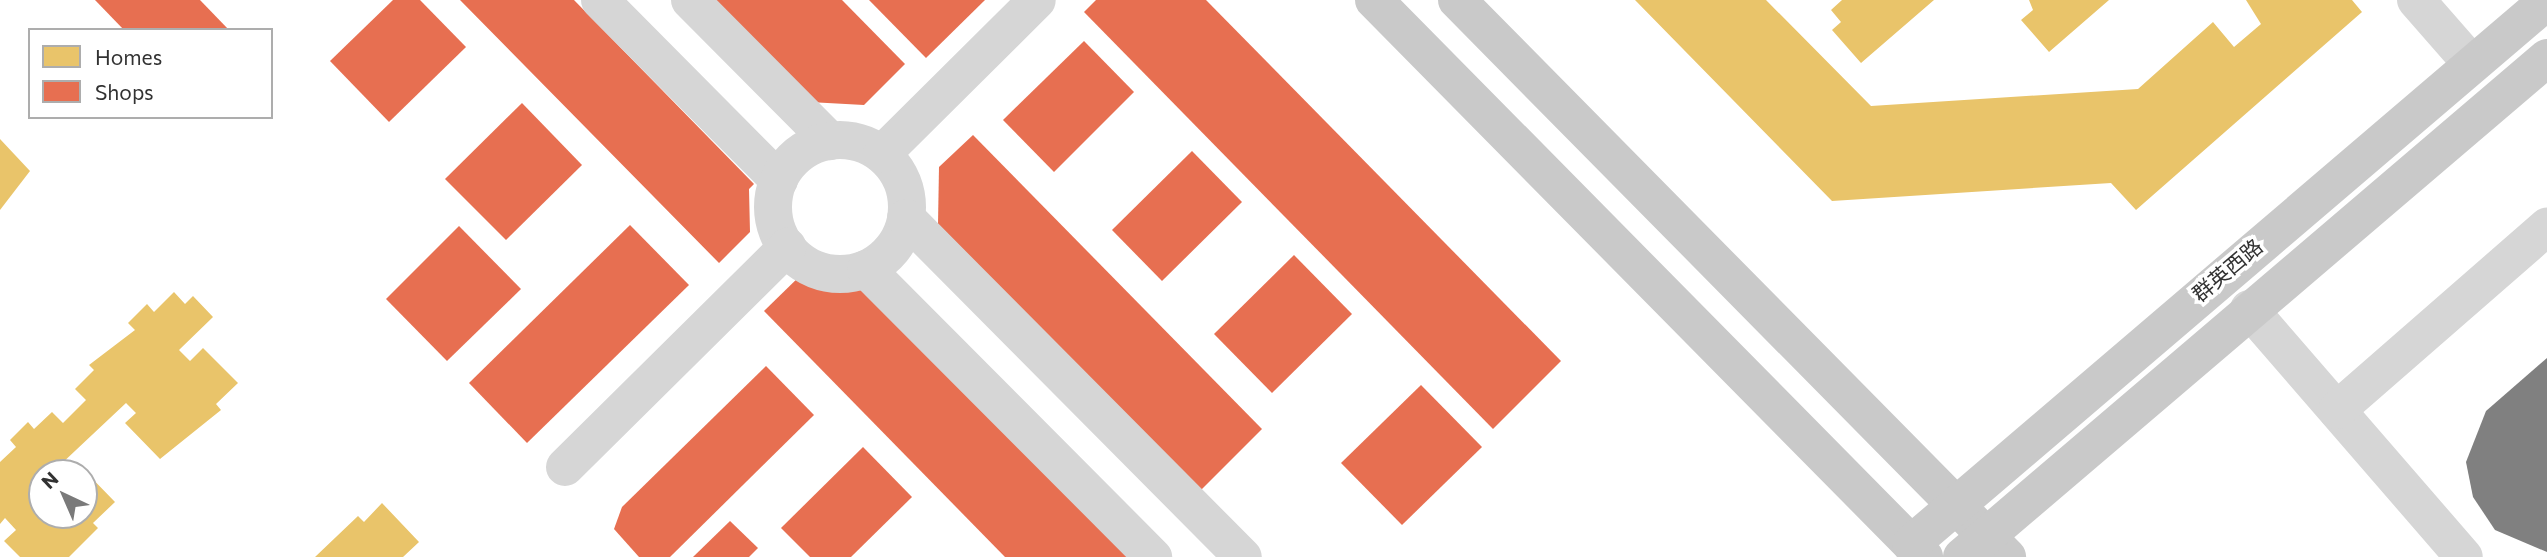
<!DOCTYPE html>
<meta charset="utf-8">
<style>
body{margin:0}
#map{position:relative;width:2547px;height:557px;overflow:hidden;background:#fff;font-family:Commissioner,"Noto Sans SC",sans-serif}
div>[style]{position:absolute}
.homes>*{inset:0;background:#e9c46a}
.shops>*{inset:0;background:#e76f51}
.building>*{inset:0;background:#808080}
.minor>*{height:38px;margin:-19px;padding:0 19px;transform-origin:19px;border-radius:19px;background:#d6d6d6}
.minor>.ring{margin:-19px;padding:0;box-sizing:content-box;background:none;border:38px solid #d6d6d6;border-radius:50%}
.major>*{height:38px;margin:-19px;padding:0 19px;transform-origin:19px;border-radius:19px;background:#c9c9c9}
span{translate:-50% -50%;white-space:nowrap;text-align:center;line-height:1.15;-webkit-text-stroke:7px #fff;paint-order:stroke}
.street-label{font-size:21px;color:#323232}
.legend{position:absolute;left:28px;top:28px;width:245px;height:91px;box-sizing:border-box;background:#fff;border:2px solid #adadad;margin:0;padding:9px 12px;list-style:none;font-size:21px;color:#323232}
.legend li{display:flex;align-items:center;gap:14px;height:35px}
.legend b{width:35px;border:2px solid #adadad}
.north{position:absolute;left:28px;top:459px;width:70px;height:70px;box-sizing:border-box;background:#fff;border:2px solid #adadad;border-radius:50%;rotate:316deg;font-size:19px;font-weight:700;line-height:28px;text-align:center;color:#323232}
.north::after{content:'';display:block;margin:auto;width:24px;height:32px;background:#7a7a7a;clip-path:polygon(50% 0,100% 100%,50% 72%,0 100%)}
</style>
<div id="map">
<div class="homes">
<div style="clip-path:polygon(1635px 0,1766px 0,1871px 106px,2138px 89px,2213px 22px,2234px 47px,2261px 24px,2246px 0,2352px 0,2362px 12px,2136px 210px,2111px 183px,1832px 201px)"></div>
<div style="clip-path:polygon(1842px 0,1934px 0,1861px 63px,1832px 30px,1841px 22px,1831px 10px)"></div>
<div style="clip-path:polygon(2109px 0,2049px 52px,2021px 20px,2033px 10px,2029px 0)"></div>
<div style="clip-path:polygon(0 139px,30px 171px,0 210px)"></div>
<div style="clip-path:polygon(174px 292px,185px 304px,193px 296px,213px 317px,179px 350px,190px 361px,203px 348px,238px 383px,216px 404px,221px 410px,160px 459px,125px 423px,136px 413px,126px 403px,59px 466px,66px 473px,42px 473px,42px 515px,84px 515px,84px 473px,74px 473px,81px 467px,115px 502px,93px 523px,98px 528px,69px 557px,20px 557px,4px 541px,16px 530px,5px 518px,0 524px,0 462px,16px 447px,10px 440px,28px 422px,34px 429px,52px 412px,63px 423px,86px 400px,75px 389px,94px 370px,89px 365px,135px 330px,128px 323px,147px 304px,154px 312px)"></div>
<div style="clip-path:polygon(382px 503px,419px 542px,403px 557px,315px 557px,358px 516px,364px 522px)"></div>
</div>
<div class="shops">
<div style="clip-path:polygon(95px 0,200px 0,229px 30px,124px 30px)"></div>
<div style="clip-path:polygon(393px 0,420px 0,466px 47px,389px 122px,330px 61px)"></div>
<div style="clip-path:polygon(460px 0,574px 0,754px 184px,749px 189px,750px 232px,719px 263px)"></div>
<div style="clip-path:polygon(709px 0,842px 0,905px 64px,864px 105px,809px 102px)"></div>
<div style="clip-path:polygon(869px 0,985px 0,926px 58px)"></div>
<div style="clip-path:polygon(1096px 0,1206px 0,1561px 361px,1493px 429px,1084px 12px)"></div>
<div style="clip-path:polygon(1084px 41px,1134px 92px,1054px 172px,1003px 120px)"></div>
<div style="clip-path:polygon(522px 103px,582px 165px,506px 240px,445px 179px)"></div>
<div style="clip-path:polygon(973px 135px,1262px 429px,1200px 491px,938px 224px,939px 167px)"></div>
<div style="clip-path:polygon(1192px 151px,1242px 202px,1162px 281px,1112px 230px)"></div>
<div style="clip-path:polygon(630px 225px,689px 285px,527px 443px,469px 383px)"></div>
<div style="clip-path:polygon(459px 226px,521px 289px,447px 361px,386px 299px)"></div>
<div style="clip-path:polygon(1294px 255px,1352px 314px,1272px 393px,1214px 334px)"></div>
<div style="clip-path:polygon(805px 271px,851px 277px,1136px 557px,1005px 557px,764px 311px)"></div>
<div style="clip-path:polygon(766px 366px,814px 415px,670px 557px,639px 557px,614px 529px,622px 507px)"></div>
<div style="clip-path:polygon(1421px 385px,1482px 447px,1402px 525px,1341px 463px)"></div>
<div style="clip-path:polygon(863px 447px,912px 497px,851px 557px,810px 557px,781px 528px)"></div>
<div style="clip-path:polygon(730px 521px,758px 548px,749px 557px,693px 557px)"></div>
</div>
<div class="building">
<div style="clip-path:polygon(2547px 358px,2547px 552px,2495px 530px,2473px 497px,2466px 462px,2486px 411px)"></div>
</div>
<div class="minor">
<div style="left:600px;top:0;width:254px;rotate:45.2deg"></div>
<div style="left:690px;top:0;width:199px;rotate:45.2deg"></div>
<div style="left:2416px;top:0;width:85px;rotate:48.8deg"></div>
<div class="ring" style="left:773px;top:140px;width:96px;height:96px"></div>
<div style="left:882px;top:154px;width:218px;rotate:-44.8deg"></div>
<div style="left:906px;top:218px;width:478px;rotate:45.2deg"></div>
<div style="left:866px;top:269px;width:407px;rotate:45.1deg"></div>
<div style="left:2249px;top:309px;width:328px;rotate:49.1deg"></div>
<div style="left:2337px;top:410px;width:279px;rotate:-41.1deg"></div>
<div style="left:565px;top:467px;width:313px;rotate:-44.7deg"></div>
</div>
<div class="major">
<div style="left:1374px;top:0;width:783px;rotate:45.36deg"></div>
<div style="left:1457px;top:0;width:783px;rotate:45.36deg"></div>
<div style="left:1911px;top:544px;width:836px;rotate:-40.49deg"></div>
<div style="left:1962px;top:557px;width:769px;rotate:-40.46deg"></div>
</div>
<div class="street-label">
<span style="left:2227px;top:270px;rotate:-40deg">群英西路</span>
</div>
<ul class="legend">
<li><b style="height:19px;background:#e9c46a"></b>Homes</li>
<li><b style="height:19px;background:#e76f51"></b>Shops</li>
</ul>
<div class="north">N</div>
</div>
